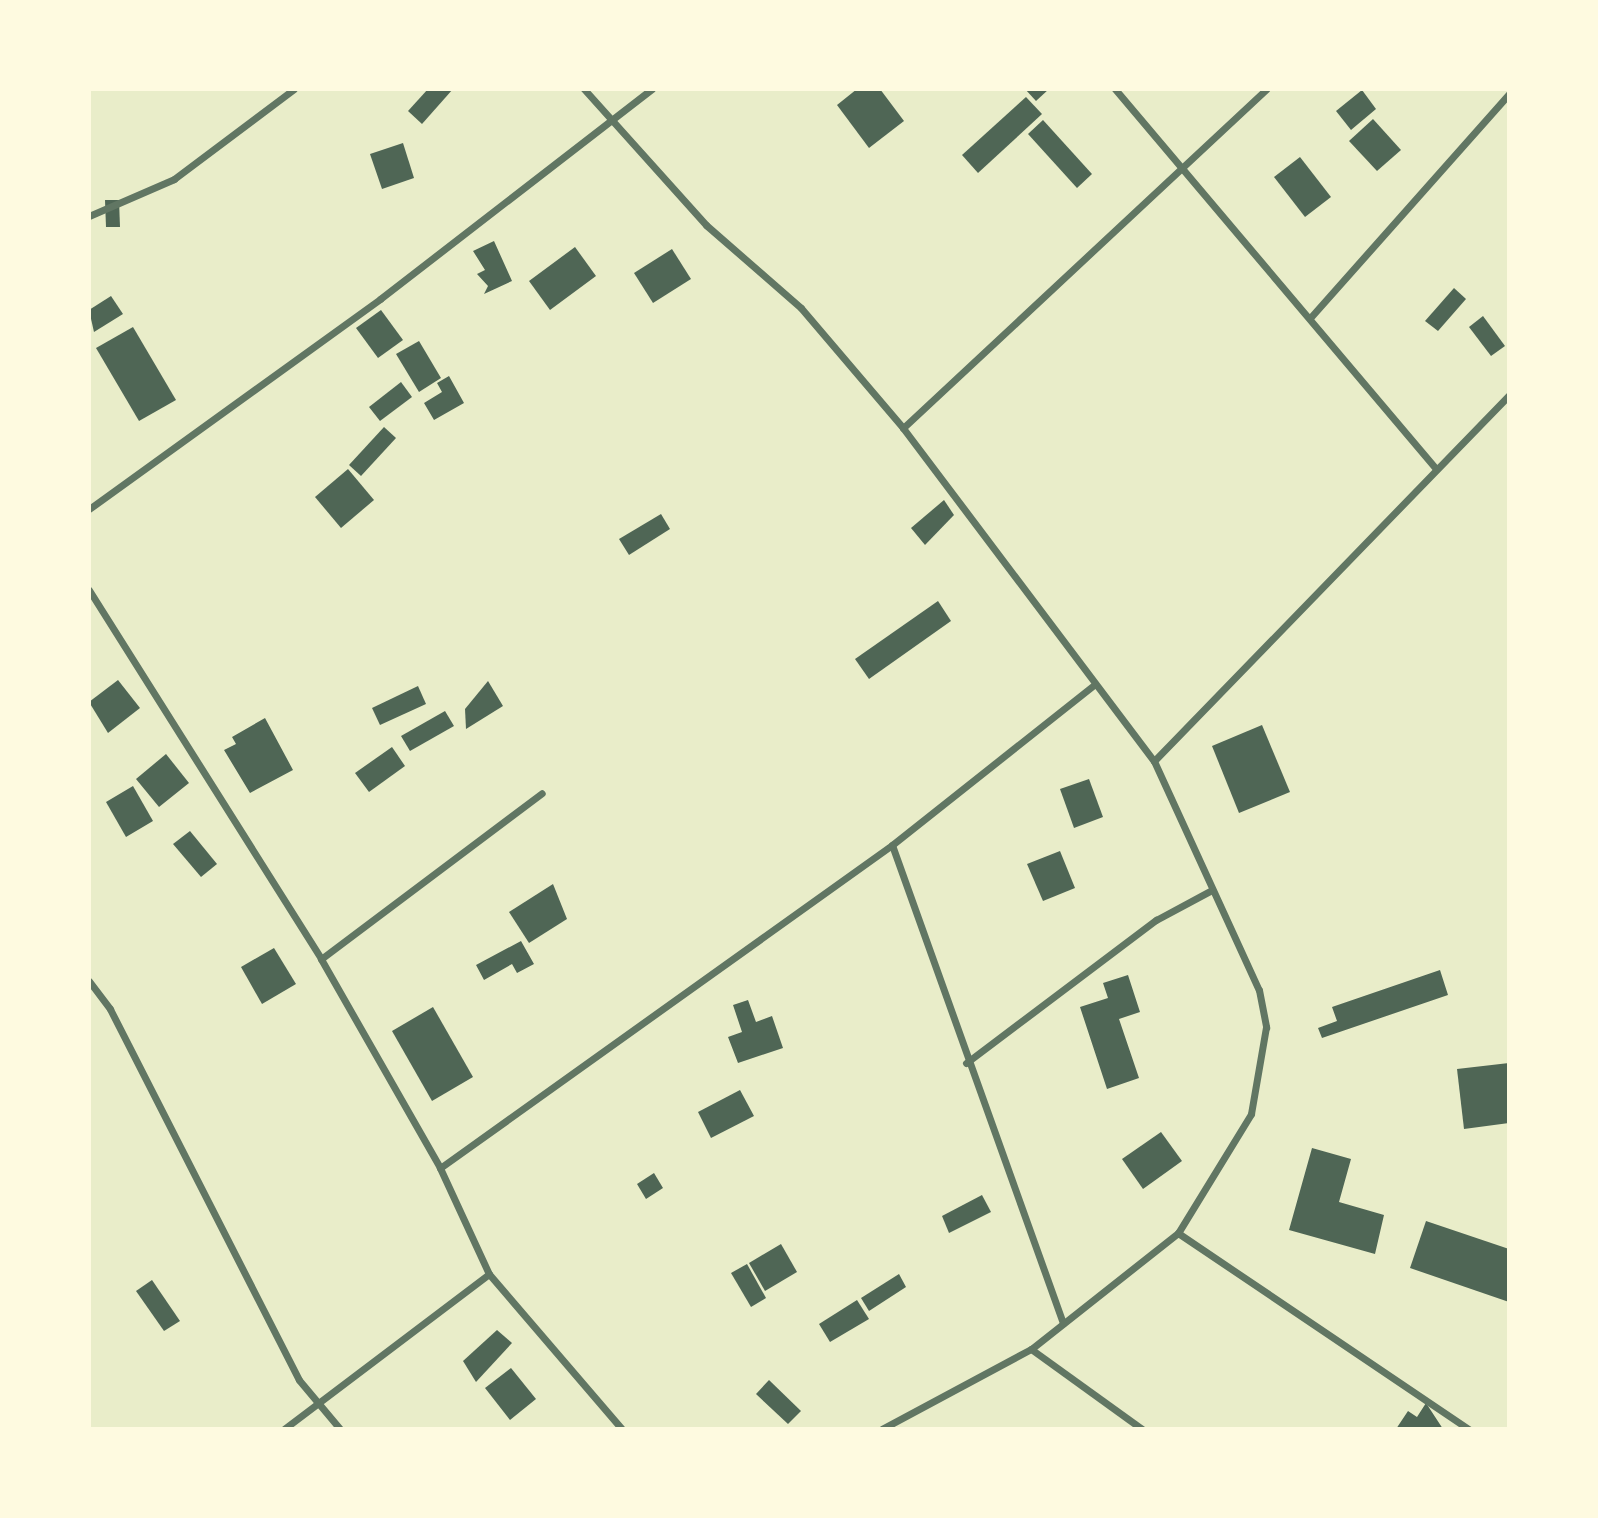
<!DOCTYPE html>
<style>
body{margin:0}
#map{position:relative;width:1598px;height:1518px;overflow:hidden;background:#e9edc9;font-family:"Titillium Web",sans-serif}
div>[style]{position:absolute}
.building>*{inset:0;background:#4f6655}
.minor>*{height:7px;margin:-3.5px;padding:0 3.5px;transform-origin:3.5px;border-radius:3.5px;background:#617663}
span{translate:-50% -50%;white-space:nowrap;text-align:center;line-height:1.15;-webkit-text-stroke:7px #fefae0;paint-order:stroke}
.frame{position:absolute;inset:0;border:91px solid #fefae0;pointer-events:none}
</style>
<div id="map">
<div class="building">
<div style="clip-path:polygon(428px 89px,453px 89px,422px 124px,408px 111px)"></div>
<div style="clip-path:polygon(857px 89px,880px 89px,904px 121px,869px 148px,837px 105px)"></div>
<div style="clip-path:polygon(1025px 89px,1049px 89px,1036px 101px)"></div>
<div style="clip-path:polygon(1362px 90px,1376px 109px,1351px 130px,1336px 111px)"></div>
<div style="clip-path:polygon(1026px 97px,1042px 114px,978px 173px,962px 155px)"></div>
<div style="clip-path:polygon(1373px 119px,1401px 150px,1377px 171px,1349px 141px)"></div>
<div style="clip-path:polygon(1043px 120px,1092px 174px,1077px 188px,1028px 134px)"></div>
<div style="clip-path:polygon(403px 143px,414px 178px,382px 189px,370px 154px)"></div>
<div style="clip-path:polygon(1300px 157px,1331px 197px,1305px 217px,1274px 177px)"></div>
<div style="clip-path:polygon(105px 200px,119px 200px,120px 227px,106px 227px)"></div>
<div style="clip-path:polygon(494px 241px,512px 281px,484px 294px,488px 286px,477px 274px,485px 270px,473px 251px)"></div>
<div style="clip-path:polygon(575px 247px,596px 276px,550px 310px,529px 281px)"></div>
<div style="clip-path:polygon(672px 249px,691px 279px,653px 303px,634px 273px)"></div>
<div style="clip-path:polygon(1454px 288px,1466px 299px,1438px 331px,1425px 321px)"></div>
<div style="clip-path:polygon(111px 296px,123px 314px,94px 332px,89px 310px)"></div>
<div style="clip-path:polygon(381px 310px,403px 340px,378px 358px,356px 328px)"></div>
<div style="clip-path:polygon(1483px 316px,1505px 346px,1491px 356px,1469px 327px)"></div>
<div style="clip-path:polygon(133px 327px,176px 400px,139px 421px,96px 348px)"></div>
<div style="clip-path:polygon(419px 341px,441px 378px,419px 392px,396px 354px)"></div>
<div style="clip-path:polygon(449px 376px,464px 403px,434px 420px,424px 403px,442px 392px,437px 383px)"></div>
<div style="clip-path:polygon(401px 382px,412px 397px,380px 421px,369px 407px)"></div>
<div style="clip-path:polygon(384px 427px,396px 438px,361px 476px,349px 465px)"></div>
<div style="clip-path:polygon(348px 469px,374px 500px,341px 528px,315px 497px)"></div>
<div style="clip-path:polygon(944px 500px,954px 515px,925px 545px,911px 528px)"></div>
<div style="clip-path:polygon(661px 514px,670px 529px,629px 555px,619px 539px)"></div>
<div style="clip-path:polygon(938px 601px,951px 621px,869px 679px,855px 659px)"></div>
<div style="clip-path:polygon(118px 680px,140px 708px,108px 733px,89px 702px)"></div>
<div style="clip-path:polygon(488px 681px,503px 706px,466px 729px,465px 709px)"></div>
<div style="clip-path:polygon(418px 686px,426px 704px,380px 725px,372px 708px)"></div>
<div style="clip-path:polygon(445px 711px,454px 726px,410px 751px,401px 736px)"></div>
<div style="clip-path:polygon(265px 718px,293px 770px,250px 793px,224px 750px,236px 744px,232px 737px)"></div>
<div style="clip-path:polygon(1262px 725px,1290px 792px,1239px 813px,1212px 746px)"></div>
<div style="clip-path:polygon(392px 747px,405px 766px,369px 792px,355px 773px)"></div>
<div style="clip-path:polygon(166px 754px,189px 783px,159px 807px,136px 779px)"></div>
<div style="clip-path:polygon(1089px 779px,1103px 817px,1074px 828px,1060px 789px)"></div>
<div style="clip-path:polygon(133px 786px,153px 821px,126px 837px,106px 802px)"></div>
<div style="clip-path:polygon(190px 831px,217px 864px,201px 877px,173px 844px)"></div>
<div style="clip-path:polygon(1060px 851px,1075px 888px,1043px 901px,1027px 864px)"></div>
<div style="clip-path:polygon(553px 884px,567px 919px,529px 943px,509px 912px)"></div>
<div style="clip-path:polygon(521px 941px,534px 964px,517px 973px,512px 964px,484px 980px,476px 965px)"></div>
<div style="clip-path:polygon(274px 948px,296px 984px,262px 1004px,241px 967px)"></div>
<div style="clip-path:polygon(1440px 970px,1448px 995px,1322px 1038px,1318px 1028px,1337px 1021px,1332px 1007px)"></div>
<div style="clip-path:polygon(1128px 975px,1140px 1012px,1119px 1019px,1139px 1078px,1107px 1089px,1080px 1007px,1108px 998px,1103px 983px)"></div>
<div style="clip-path:polygon(748px 1000px,756px 1022px,772px 1016px,783px 1048px,738px 1063px,728px 1037px,742px 1032px,733px 1005px)"></div>
<div style="clip-path:polygon(433px 1007px,473px 1077px,432px 1101px,392px 1031px)"></div>
<div style="clip-path:polygon(1509px 1063px,1509px 1123px,1464px 1129px,1457px 1069px)"></div>
<div style="clip-path:polygon(740px 1090px,754px 1116px,711px 1138px,698px 1112px)"></div>
<div style="clip-path:polygon(1161px 1132px,1182px 1161px,1143px 1189px,1122px 1159px)"></div>
<div style="clip-path:polygon(1312px 1148px,1351px 1159px,1339px 1202px,1384px 1215px,1375px 1254px,1289px 1230px)"></div>
<div style="clip-path:polygon(654px 1173px,663px 1188px,646px 1199px,637px 1184px)"></div>
<div style="clip-path:polygon(982px 1195px,991px 1212px,949px 1233px,942px 1216px)"></div>
<div style="clip-path:polygon(1426px 1221px,1509px 1249px,1509px 1302px,1410px 1268px)"></div>
<div style="clip-path:polygon(781px 1244px,797px 1272px,765px 1291px,749px 1263px)"></div>
<div style="clip-path:polygon(747px 1264px,766px 1298px,751px 1307px,731px 1273px)"></div>
<div style="clip-path:polygon(899px 1274px,906px 1287px,869px 1311px,861px 1298px)"></div>
<div style="clip-path:polygon(152px 1280px,180px 1321px,164px 1331px,136px 1291px)"></div>
<div style="clip-path:polygon(857px 1300px,869px 1319px,830px 1342px,819px 1324px)"></div>
<div style="clip-path:polygon(497px 1330px,512px 1343px,476px 1382px,463px 1361px)"></div>
<div style="clip-path:polygon(511px 1368px,536px 1399px,510px 1420px,485px 1388px)"></div>
<div style="clip-path:polygon(769px 1380px,801px 1411px,788px 1424px,756px 1394px)"></div>
<div style="clip-path:polygon(1426px 1403px,1443px 1429px,1396px 1429px,1408px 1411px,1417px 1417px)"></div>
</div>
<div class="minor">
<div style="left:584px;top:89px;width:183px;rotate:48.1deg"></div>
<div style="left:706px;top:225px;width:126px;rotate:41.1deg"></div>
<div style="left:801px;top:308px;width:157px;rotate:49.6deg"></div>
<div style="left:903px;top:428px;width:417px;rotate:53deg"></div>
<div style="left:1154px;top:761px;width:252px;rotate:65.4deg"></div>
<div style="left:1259px;top:990px;width:38px;rotate:79deg"></div>
<div style="left:1266px;top:1027px;width:88px;rotate:99.8deg"></div>
<div style="left:1251px;top:1114px;width:140px;rotate:121.5deg"></div>
<div style="left:1178px;top:1233px;width:187px;rotate:141.7deg"></div>
<div style="left:1031px;top:1349px;width:169px;rotate:151.8deg"></div>
<div style="left:1115px;top:89px;width:497px;rotate:49.8deg"></div>
<div style="left:89px;top:216px;width:93px;rotate:-23.5deg"></div>
<div style="left:174px;top:179px;width:150px;rotate:-36.9deg"></div>
<div style="left:1310px;top:318px;width:300px;rotate:-48.4deg"></div>
<div style="left:903px;top:428px;width:497px;rotate:-43deg"></div>
<div style="left:89px;top:509px;width:359px;rotate:-35.8deg"></div>
<div style="left:380px;top:299px;width:344px;rotate:-37.7deg"></div>
<div style="left:89px;top:590px;width:436px;rotate:57.8deg"></div>
<div style="left:321px;top:959px;width:241px;rotate:60.3deg"></div>
<div style="left:440px;top:1168px;width:117px;rotate:65.2deg"></div>
<div style="left:489px;top:1274px;width:204px;rotate:49.4deg"></div>
<div style="left:1154px;top:761px;width:510px;rotate:-45.87deg"></div>
<div style="left:892px;top:845px;width:508px;rotate:70.32deg"></div>
<div style="left:321px;top:959px;width:276px;rotate:-36.9deg"></div>
<div style="left:89px;top:981px;width:35px;rotate:53deg"></div>
<div style="left:110px;top:1009px;width:416px;rotate:63deg"></div>
<div style="left:299px;top:1380px;width:64px;rotate:50.1deg"></div>
<div style="left:966px;top:1063px;width:238px;rotate:-37deg"></div>
<div style="left:1156px;top:920px;width:61px;rotate:-28.2deg"></div>
<div style="left:440px;top:1168px;width:556px;rotate:-35.55deg"></div>
<div style="left:892px;top:845px;width:259px;rotate:-38.4deg"></div>
<div style="left:1178px;top:1233px;width:351px;rotate:34deg"></div>
<div style="left:1031px;top:1349px;width:137px;rotate:35.8deg"></div>
<div style="left:284px;top:1429px;width:257px;rotate:-37.1deg"></div>
</div>
<div class="frame"></div>
</div>
